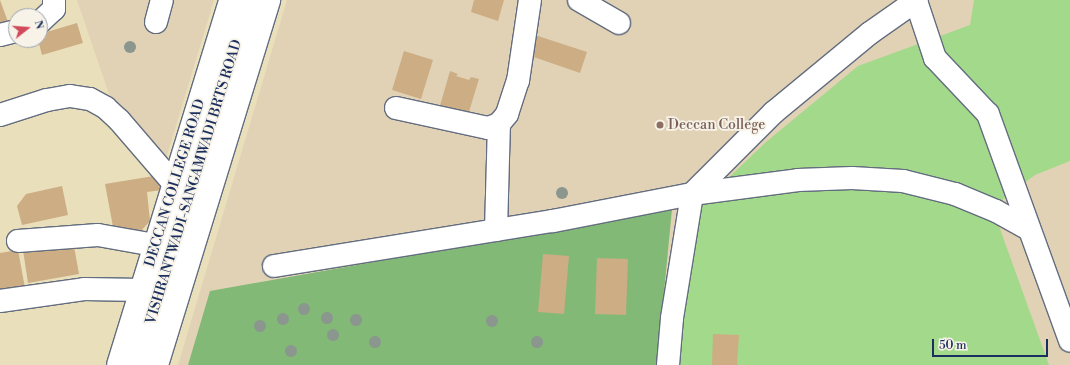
<!DOCTYPE html>
<style>
body{margin:0}
#map{position:relative;width:1070px;height:365px;overflow:hidden;background:#e9dfbb;font-family:"Libre Bodoni",serif}
div>[style]{position:absolute}
.built>*{inset:0;background:#e1d2b6}
.green>*{inset:0;background:#a3d98a}
.forest>*{inset:0;background:#82b976}
.building>*{inset:0;background:#cdad83}
.roads{filter:drop-shadow(1px 0 #636d7f) drop-shadow(-1px 0 #636d7f) drop-shadow(0 1px #636d7f) drop-shadow(0 -1px #636d7f)}
.minor>*{height:22px;margin:-11px;padding:0 11px;transform-origin:11px;border-radius:11px;background:#fff}
.major>*{height:22px;margin:-11px;padding:0 11px;transform-origin:11px;border-radius:11px;background:#fff}
.trees>*{width:12px;height:12px;margin:-6px;border-radius:50%;background:#8a968e}
.dots>*{width:11px;height:11px;translate:-50% -50%;box-sizing:border-box;border:2px solid #f7f3e8;border-radius:50%}
span{translate:-50% -50%;white-space:nowrap;text-align:center;line-height:1.15;-webkit-text-stroke:3.5px #f7f3e8;paint-order:stroke}
.education-label{font-size:14px;color:#785e54}
.left{translate:0 -50%;text-align:left}
.street-label{font-size:14px;color:#1b2f5e}
.north{position:absolute;left:8px;top:8px;width:40px;height:40px;box-sizing:border-box;background:#f7f3e8;border:1px solid #9fa5b1;border-radius:50%;rotate:73deg;font-size:11px;font-weight:700;line-height:16px;text-align:center;color:#1b2f5e}
.north::after{content:'';display:block;margin:auto;width:14px;height:18px;background:#d1495b;clip-path:polygon(50% 0,100% 100%,50% 72%,0 100%)}
.scale{position:absolute;left:932px;top:339px;width:116px;height:18px;box-sizing:border-box;border:2px solid #1b2f5e;border-top:0;padding-left:5px;font-size:12px;line-height:14px;white-space:nowrap;color:#1b2f5e;-webkit-text-stroke:3px #f7f3e8;paint-order:stroke}
</style>
<div id="map">
<div class="built">
<div style="clip-path:polygon(77px 0,214px 0,165px 162px,109px 94px)"></div>
<div style="clip-path:polygon(287px 0,1070px 0,1070px 365px,178px 365px)"></div>
</div>
<div class="green">
<div style="clip-path:polygon(974px 0,1070px 0,1070px 161px,1035px 175px,1003px 199px,999px 226px,1049px 365px,677px 365px,702px 203px,766px 142px,858px 66px,970px 25px)"></div>
</div>
<div class="forest">
<div style="clip-path:polygon(672px 209px,657px 365px,188px 365px,210px 291px)"></div>
</div>
<div class="building">
<div style="clip-path:polygon(0 0,8px 22px,0 25px)"></div>
<div style="clip-path:polygon(474px 0,504px 0,498px 21px,471px 12px)"></div>
<div style="clip-path:polygon(77px 23px,83px 43px,42px 55px,38px 40px,40px 40px,40px 34px)"></div>
<div style="clip-path:polygon(535px 35px,587px 52px,580px 73px,528px 55px)"></div>
<div style="clip-path:polygon(404px 51px,433px 60px,421px 99px,392px 90px)"></div>
<div style="clip-path:polygon(450px 71px,458px 74px,456px 76px,469px 80px,471px 77px,479px 79px,468px 115px,448px 107px,447px 112px,439px 109px)"></div>
<div style="clip-path:polygon(160px 175px,162px 190px,147px 192px,150px 221px,140px 232px,114px 232px,105px 184px)"></div>
<div style="clip-path:polygon(62px 186px,68px 215px,22px 225px,17px 206px,26px 194px)"></div>
<div style="clip-path:polygon(73px 241px,79px 274px,28px 283px,23px 250px)"></div>
<div style="clip-path:polygon(18px 250px,25px 288px,0 293px,0 253px)"></div>
<div style="clip-path:polygon(543px 254px,569px 256px,564px 314px,538px 312px)"></div>
<div style="clip-path:polygon(597px 258px,628px 259px,626px 315px,595px 314px)"></div>
<div style="clip-path:polygon(713px 334px,739px 335px,737px 365px,712px 365px)"></div>
</div>
<div class="roads">
<div class="minor">
<div style="left:579px;top:0;width:46px;rotate:29.9deg"></div>
<div style="left:916px;top:1px;width:60px;rotate:71.6deg"></div>
<div style="left:935px;top:58px;width:77px;rotate:46.6deg"></div>
<div style="left:988px;top:114px;width:241px;rotate:70.1deg"></div>
<div style="left:40px;top:22px;width:19px;rotate:-43deg"></div>
<div style="left:54px;top:9px;width:9px;rotate:-90deg"></div>
<div style="left:156px;top:22px;width:23px;rotate:-75deg"></div>
<div style="left:0;top:35px;width:16px;rotate:-14deg"></div>
<div style="left:396px;top:108px;width:94px;rotate:12.3deg"></div>
<div style="left:488px;top:128px;width:12px;rotate:-20deg"></div>
<div style="left:499px;top:124px;width:13px;rotate:-51deg"></div>
<div style="left:507px;top:114px;width:35px;rotate:-72deg"></div>
<div style="left:518px;top:81px;width:82px;rotate:-81.6deg"></div>
<div style="left:0;top:115px;width:49px;rotate:-17.7deg"></div>
<div style="left:47px;top:100px;width:23px;rotate:-10deg"></div>
<div style="left:70px;top:96px;width:20px;rotate:9deg"></div>
<div style="left:90px;top:99px;width:18px;rotate:29deg"></div>
<div style="left:106px;top:108px;width:18px;rotate:43deg"></div>
<div style="left:119px;top:120px;width:84px;rotate:49.3deg"></div>
<div style="left:496px;top:230px;width:106px;rotate:-88.4deg"></div>
<div style="left:18px;top:241px;width:80px;rotate:-4.3deg"></div>
<div style="left:98px;top:235px;width:58px;rotate:10deg"></div>
<div style="left:274px;top:266px;width:283px;rotate:-9.2deg"></div>
<div style="left:553px;top:221px;width:142px;rotate:-11deg"></div>
<div style="left:692px;top:194px;width:115px;rotate:-45deg"></div>
<div style="left:773px;top:113px;width:126px;rotate:-39.5deg"></div>
<div style="left:870px;top:33px;width:57px;rotate:-35.1deg"></div>
<div style="left:0;top:301px;width:85px;rotate:-8.1deg"></div>
<div style="left:84px;top:289px;width:58px;rotate:1deg"></div>
<div style="left:139px;top:365px;width:382px;rotate:-73.1deg"></div>
<div style="left:668px;top:365px;width:47px;rotate:-85.1deg"></div>
<div style="left:672px;top:318px;width:126px;rotate:-80.8deg"></div>
<div style="left:692px;top:194px;width:107px;rotate:-7.5deg"></div>
<div style="left:798px;top:180px;width:54px;rotate:-2.1deg"></div>
<div style="left:852px;top:178px;width:51px;rotate:3.4deg"></div>
<div style="left:903px;top:181px;width:54px;rotate:14deg"></div>
<div style="left:955px;top:194px;width:44px;rotate:22.5deg"></div>
<div style="left:996px;top:211px;width:38px;rotate:29deg"></div>
</div>
<div class="major">
<div style="left:118px;top:365px;width:382px;rotate:-72.9deg"></div>
<div style="left:157px;top:365px;width:382px;rotate:-72.9deg"></div>
</div>
</div>
<div class="trees">
<div style="left:130px;top:47px"></div>
<div style="left:562px;top:193px"></div>
<div style="left:304px;top:309px"></div>
<div style="left:327px;top:318px"></div>
<div style="left:283px;top:319px"></div>
<div style="left:356px;top:320px"></div>
<div style="left:492px;top:321px"></div>
<div style="left:260px;top:326px"></div>
<div style="left:333px;top:335px"></div>
<div style="left:375px;top:342px"></div>
<div style="left:537px;top:342px"></div>
<div style="left:291px;top:351px"></div>
</div>
<div class="dots">
<div style="left:660px;top:125px;background:#8d6e63"></div>
</div>
<div class="education-label">
<span class="left" style="left:668px;top:125px">Deccan College</span>
</div>
<div class="street-label">
<span style="left:194px;top:182px;rotate:-73deg">VISHRANTWADI-SANGAMWADI BRTS ROAD</span>
<span style="left:175px;top:183px;rotate:-73deg">DECCAN COLLEGE ROAD</span>
</div>
<div class="north">N</div>
<div class="scale">50 m</div>
</div>
